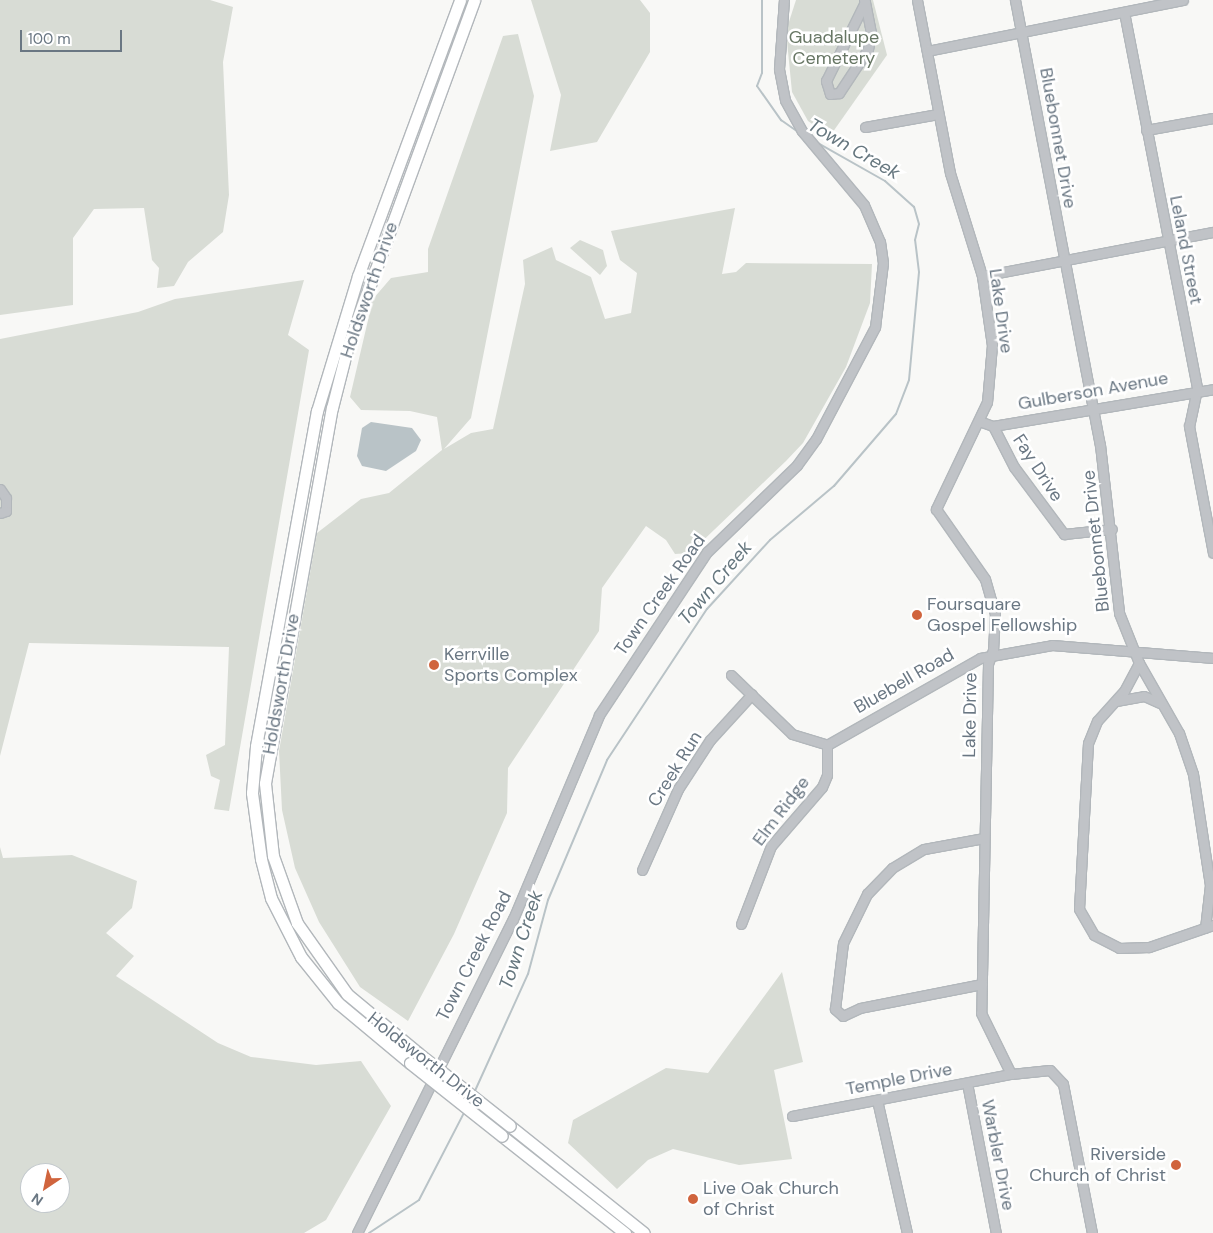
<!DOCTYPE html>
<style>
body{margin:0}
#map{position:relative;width:1213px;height:1233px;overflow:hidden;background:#f8f8f6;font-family:"DM Sans",sans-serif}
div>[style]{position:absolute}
.green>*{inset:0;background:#d8dcd5}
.water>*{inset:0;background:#b9c3c7}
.stream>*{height:2px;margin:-1px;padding:0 1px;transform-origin:1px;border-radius:1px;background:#b9c3c7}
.roads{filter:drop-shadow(1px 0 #b2b7bb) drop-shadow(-1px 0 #b2b7bb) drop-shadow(0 1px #b2b7bb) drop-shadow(0 -1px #b2b7bb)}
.minor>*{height:9px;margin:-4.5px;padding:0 4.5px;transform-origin:4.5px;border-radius:4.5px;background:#c0c3c7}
.secondary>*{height:11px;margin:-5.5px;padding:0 5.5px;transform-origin:5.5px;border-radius:5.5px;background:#fff}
.bridges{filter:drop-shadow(1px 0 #b2b7bb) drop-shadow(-1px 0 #b2b7bb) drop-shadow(0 1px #b2b7bb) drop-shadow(0 -1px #b2b7bb)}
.secondary-bridge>*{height:11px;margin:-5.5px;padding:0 5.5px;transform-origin:5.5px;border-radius:5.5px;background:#fff}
.dots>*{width:14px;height:14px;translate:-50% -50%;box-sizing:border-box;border:2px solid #fff;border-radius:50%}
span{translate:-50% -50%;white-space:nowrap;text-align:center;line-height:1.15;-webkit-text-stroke:5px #fff;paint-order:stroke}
.park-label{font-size:18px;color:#677664}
.street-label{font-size:18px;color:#6a7783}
.poi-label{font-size:18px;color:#6a7783}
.left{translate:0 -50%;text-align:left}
.right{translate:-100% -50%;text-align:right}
.water-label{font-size:19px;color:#66777f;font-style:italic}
.north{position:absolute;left:20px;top:1163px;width:50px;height:50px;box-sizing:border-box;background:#fff;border:1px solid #c3c9cd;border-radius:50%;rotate:214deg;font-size:14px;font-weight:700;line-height:20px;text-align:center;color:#6a7783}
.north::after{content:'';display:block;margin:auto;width:18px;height:22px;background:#d0643d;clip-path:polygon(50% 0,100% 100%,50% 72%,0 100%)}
.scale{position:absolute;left:20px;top:30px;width:102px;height:22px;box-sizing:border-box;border:2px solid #6a7783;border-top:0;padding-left:6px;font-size:15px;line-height:18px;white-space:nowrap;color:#6a7783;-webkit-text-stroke:4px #fff;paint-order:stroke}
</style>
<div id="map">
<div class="green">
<div style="clip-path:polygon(0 0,210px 0,233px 7px,223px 62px,229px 195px,223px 232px,188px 262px,174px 286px,157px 288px,159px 268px,152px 260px,144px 208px,94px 209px,73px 238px,73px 305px,0 315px)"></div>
<div style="clip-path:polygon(531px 0,640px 0,650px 13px,650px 52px,597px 142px,550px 151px,561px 95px)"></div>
<div style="clip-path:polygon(796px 0,873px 0,887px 55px,830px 136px,808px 121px,792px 92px,786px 31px)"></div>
<div style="clip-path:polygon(518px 34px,534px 96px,471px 418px,444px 449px,471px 433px,493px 429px,525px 284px,523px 260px,552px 247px,556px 260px,591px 277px,605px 319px,631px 313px,637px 273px,620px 260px,611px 231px,735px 208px,722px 274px,736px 272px,746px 263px,872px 264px,870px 303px,846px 367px,803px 443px,786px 461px,690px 553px,675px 554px,666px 540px,646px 526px,602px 588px,599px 631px,508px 768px,507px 813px,454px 934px,408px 1021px,360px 987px,319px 922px,295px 868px,282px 810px,279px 751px,317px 533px,361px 499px,389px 493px,442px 450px,437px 417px,410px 411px,361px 410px,350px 397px,373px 299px,391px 278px,428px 272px,428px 249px,503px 36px)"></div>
<div style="clip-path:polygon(580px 240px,603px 250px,607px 266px,600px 275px,570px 248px)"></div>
<div style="clip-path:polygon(304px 280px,288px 335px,309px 350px,229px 811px,214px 809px,220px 780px,211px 776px,206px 755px,225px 745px,229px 647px,29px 643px,0 756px,0 339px,138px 312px,175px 299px)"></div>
<div style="clip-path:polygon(evenodd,0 847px,3px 858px,72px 855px,137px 881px,132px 908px,106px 933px,134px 956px,116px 976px,218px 1043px,251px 1057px,316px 1065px,361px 1061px,391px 1106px,326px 1220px,304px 1233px,0 1233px,0 847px,30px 1173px,60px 1173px,60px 1203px,30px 1203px,30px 1173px)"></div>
<div style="clip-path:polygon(782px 972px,803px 1062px,774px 1070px,792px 1159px,739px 1165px,673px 1149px,648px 1160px,617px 1189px,568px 1143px,573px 1120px,666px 1068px,708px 1073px)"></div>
</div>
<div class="water">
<div style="clip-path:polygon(371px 422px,412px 428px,421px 440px,416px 451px,386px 471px,362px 466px,357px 456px,362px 428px)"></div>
</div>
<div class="stream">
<div style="left:762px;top:0;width:73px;rotate:90deg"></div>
<div style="left:762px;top:73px;width:14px;rotate:111deg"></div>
<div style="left:757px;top:86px;width:42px;rotate:54.8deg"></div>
<div style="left:781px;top:120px;width:24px;rotate:35deg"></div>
<div style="left:474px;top:1093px;width:131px;rotate:-65.6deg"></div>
<div style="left:528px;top:974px;width:77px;rotate:-74.9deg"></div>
<div style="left:548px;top:900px;width:152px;rotate:-67.1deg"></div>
<div style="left:607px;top:760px;width:181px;rotate:-56.5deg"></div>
<div style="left:707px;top:609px;width:93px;rotate:-47.6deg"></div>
<div style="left:770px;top:540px;width:84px;rotate:-40.2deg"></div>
<div style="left:834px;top:486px;width:95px;rotate:-49.3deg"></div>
<div style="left:896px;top:414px;width:36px;rotate:-69deg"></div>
<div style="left:909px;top:380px;width:108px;rotate:-84.7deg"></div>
<div style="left:919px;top:272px;width:32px;rotate:-97deg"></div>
<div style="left:915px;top:240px;width:16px;rotate:-76deg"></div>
<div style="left:919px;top:224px;width:18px;rotate:-106deg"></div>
<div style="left:914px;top:207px;width:39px;rotate:-138deg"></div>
<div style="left:885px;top:181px;width:79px;rotate:-150.5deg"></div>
<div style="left:369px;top:1233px;width:60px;rotate:-33.4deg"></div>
<div style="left:419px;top:1200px;width:100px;rotate:-62.7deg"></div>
</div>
<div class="roads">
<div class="minor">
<div style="left:864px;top:0;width:2px;rotate:63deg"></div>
<div style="left:865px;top:2px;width:33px;rotate:79deg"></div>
<div style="left:871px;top:34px;width:15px;rotate:101deg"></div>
<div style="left:868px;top:49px;width:53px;rotate:123.4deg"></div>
<div style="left:839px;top:93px;width:9px;rotate:174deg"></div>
<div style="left:830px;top:94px;width:14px;rotate:-107deg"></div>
<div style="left:826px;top:81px;width:88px;rotate:-63.7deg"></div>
<div style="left:917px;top:0;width:176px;rotate:79.2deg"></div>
<div style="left:950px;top:173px;width:108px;rotate:72.7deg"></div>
<div style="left:982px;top:276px;width:70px;rotate:81.8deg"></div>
<div style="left:992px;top:345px;width:57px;rotate:95deg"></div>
<div style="left:987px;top:402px;width:119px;rotate:115.5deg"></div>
<div style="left:936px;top:509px;width:85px;rotate:55deg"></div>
<div style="left:985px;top:579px;width:35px;rotate:74deg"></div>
<div style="left:995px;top:613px;width:37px;rotate:93deg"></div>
<div style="left:993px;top:650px;width:15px;rotate:110deg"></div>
<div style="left:988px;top:664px;width:349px;rotate:91.1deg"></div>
<div style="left:981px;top:1013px;width:68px;rotate:63.8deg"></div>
<div style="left:1011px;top:1074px;width:39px;rotate:-6deg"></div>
<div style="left:1050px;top:1070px;width:19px;rotate:47deg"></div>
<div style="left:1063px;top:1084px;width:152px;rotate:79deg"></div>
<div style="left:1015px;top:0;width:453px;rotate:79.2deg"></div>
<div style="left:1100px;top:445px;width:169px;rotate:83.5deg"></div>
<div style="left:1119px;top:613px;width:54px;rotate:68.2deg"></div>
<div style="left:1139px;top:663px;width:32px;rotate:118deg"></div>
<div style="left:1124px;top:691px;width:40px;rotate:132deg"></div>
<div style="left:1097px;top:721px;width:24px;rotate:112deg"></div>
<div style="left:1088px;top:743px;width:166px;rotate:93.1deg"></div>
<div style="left:1079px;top:909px;width:30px;rotate:60deg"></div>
<div style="left:1094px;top:935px;width:28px;rotate:27deg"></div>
<div style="left:1119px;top:948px;width:30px;rotate:-2deg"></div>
<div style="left:1149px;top:947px;width:68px;rotate:-19deg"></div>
<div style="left:1124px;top:12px;width:384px;rotate:79deg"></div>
<div style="left:1197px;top:389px;width:38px;rotate:102deg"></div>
<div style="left:1189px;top:426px;width:129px;rotate:79.3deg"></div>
<div style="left:927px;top:51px;width:261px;rotate:-11.3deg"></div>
<div style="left:865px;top:127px;width:74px;rotate:-10.1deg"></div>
<div style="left:1146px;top:130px;width:68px;rotate:-10.2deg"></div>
<div style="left:982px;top:276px;width:235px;rotate:-10.8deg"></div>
<div style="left:979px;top:421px;width:15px;rotate:20deg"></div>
<div style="left:993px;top:426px;width:223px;rotate:-9.5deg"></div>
<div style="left:993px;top:426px;width:46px;rotate:62.9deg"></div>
<div style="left:1014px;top:467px;width:84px;rotate:53.3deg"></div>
<div style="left:1064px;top:534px;width:48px;rotate:-5.9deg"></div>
<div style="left:0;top:489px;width:11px;rotate:56deg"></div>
<div style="left:6px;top:498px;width:13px;rotate:90deg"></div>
<div style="left:6px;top:511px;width:6px;rotate:162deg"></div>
<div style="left:1139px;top:663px;width:81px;rotate:60.3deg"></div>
<div style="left:1179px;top:733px;width:43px;rotate:71.1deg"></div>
<div style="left:1193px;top:774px;width:112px;rotate:81.3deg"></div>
<div style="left:1210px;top:885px;width:43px;rotate:96.6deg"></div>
<div style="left:731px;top:675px;width:85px;rotate:44deg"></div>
<div style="left:792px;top:734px;width:37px;rotate:17deg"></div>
<div style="left:827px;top:745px;width:176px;rotate:-29.6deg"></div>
<div style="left:980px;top:658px;width:73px;rotate:-10.2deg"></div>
<div style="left:1052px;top:645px;width:162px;rotate:4.6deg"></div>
<div style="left:1116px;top:701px;width:28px;rotate:-10deg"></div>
<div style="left:1144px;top:696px;width:17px;rotate:24deg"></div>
<div style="left:642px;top:870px;width:89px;rotate:-66deg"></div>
<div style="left:678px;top:789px;width:59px;rotate:-56.9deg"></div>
<div style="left:710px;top:740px;width:62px;rotate:-47.6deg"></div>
<div style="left:741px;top:924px;width:84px;rotate:-69deg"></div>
<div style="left:771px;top:846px;width:78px;rotate:-49.2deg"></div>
<div style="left:822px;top:787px;width:13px;rotate:-67deg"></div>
<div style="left:827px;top:775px;width:30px;rotate:-90deg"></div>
<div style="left:982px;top:984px;width:124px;rotate:168.9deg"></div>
<div style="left:860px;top:1008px;width:19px;rotate:155deg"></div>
<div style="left:843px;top:1016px;width:11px;rotate:-139deg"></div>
<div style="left:835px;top:1009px;width:66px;rotate:-83.1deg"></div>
<div style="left:843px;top:943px;width:55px;rotate:-63.9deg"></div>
<div style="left:867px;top:894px;width:36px;rotate:-46deg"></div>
<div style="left:892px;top:868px;width:37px;rotate:-31deg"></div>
<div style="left:924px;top:849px;width:61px;rotate:-10.4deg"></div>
<div style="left:967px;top:1083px;width:153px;rotate:79.1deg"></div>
<div style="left:877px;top:1100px;width:136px;rotate:77.3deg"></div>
<div style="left:792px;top:1116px;width:223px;rotate:-10.9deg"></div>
<div style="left:357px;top:1233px;width:351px;rotate:-63.6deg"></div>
<div style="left:513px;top:919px;width:221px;rotate:-67.1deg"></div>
<div style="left:599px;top:715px;width:196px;rotate:-56.5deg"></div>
<div style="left:707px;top:552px;width:125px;rotate:-44deg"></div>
<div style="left:797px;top:465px;width:32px;rotate:-54deg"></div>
<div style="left:816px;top:439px;width:127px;rotate:-62.2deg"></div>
<div style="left:875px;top:327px;width:64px;rotate:-82.9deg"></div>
<div style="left:883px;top:263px;width:21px;rotate:-98deg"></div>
<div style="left:880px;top:242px;width:40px;rotate:-113.4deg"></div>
<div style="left:864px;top:205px;width:97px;rotate:-130deg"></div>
<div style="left:802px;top:131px;width:35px;rotate:-119deg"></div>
<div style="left:785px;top:100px;width:32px;rotate:-101deg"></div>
<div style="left:779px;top:69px;width:69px;rotate:-85.9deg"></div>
</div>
<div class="secondary">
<div style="left:418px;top:1053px;width:92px;rotate:-140.3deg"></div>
<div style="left:347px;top:994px;width:87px;rotate:-125.2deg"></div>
<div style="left:297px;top:923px;width:71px;rotate:-109.7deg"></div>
<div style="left:273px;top:856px;width:73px;rotate:-96.3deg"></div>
<div style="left:265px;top:783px;width:381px;rotate:-79.9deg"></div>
<div style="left:332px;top:408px;width:65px;rotate:-75.7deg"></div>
<div style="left:348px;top:345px;width:367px;rotate:-69.9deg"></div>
<div style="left:410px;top:1063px;width:94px;rotate:-140.2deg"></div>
<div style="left:338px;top:1003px;width:59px;rotate:-128.8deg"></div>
<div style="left:301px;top:957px;width:66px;rotate:-117deg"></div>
<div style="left:271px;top:898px;width:40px;rotate:-104.4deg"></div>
<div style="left:261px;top:859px;width:67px;rotate:-97.8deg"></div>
<div style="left:252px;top:793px;width:47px;rotate:-85.1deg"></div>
<div style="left:256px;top:746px;width:341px;rotate:-79.7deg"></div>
<div style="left:317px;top:411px;width:141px;rotate:-73.1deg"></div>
<div style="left:358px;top:276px;width:294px;rotate:-69.7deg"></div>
<div style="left:510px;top:1126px;width:171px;rotate:38.6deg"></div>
<div style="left:502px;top:1136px;width:157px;rotate:38.3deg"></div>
</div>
</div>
<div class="bridges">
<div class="secondary-bridge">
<div style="left:418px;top:1053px;width:117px;rotate:38.4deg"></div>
<div style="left:410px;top:1063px;width:117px;rotate:38.4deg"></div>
</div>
</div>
<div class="dots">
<div style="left:917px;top:615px;background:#d0643d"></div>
<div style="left:434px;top:665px;background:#d0643d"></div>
<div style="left:1176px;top:1165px;background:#d0643d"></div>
<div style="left:693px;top:1199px;background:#d0643d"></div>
</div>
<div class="park-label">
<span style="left:834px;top:48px">Guadalupe<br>Cemetery</span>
</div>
<div class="street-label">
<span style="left:1058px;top:138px;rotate:80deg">Bluebonnet Drive</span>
<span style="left:1186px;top:250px;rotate:79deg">Leland Street</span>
<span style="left:369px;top:290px;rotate:-71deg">Holdsworth Drive</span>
<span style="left:1001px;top:311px;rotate:82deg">Lake Drive</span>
<span style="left:1093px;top:391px;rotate:-10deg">Gulberson Avenue</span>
<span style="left:1038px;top:468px;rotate:57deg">Fay Drive</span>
<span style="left:1096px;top:541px;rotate:-96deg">Bluebonnet Drive</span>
<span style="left:660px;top:595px;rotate:-55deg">Town Creek Road</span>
<span style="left:904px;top:681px;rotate:-30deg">Bluebell Road</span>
<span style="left:281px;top:684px;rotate:-80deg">Holdsworth Drive</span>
<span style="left:970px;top:715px;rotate:-89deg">Lake Drive</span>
<span style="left:675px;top:769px;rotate:-58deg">Creek Run</span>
<span style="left:781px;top:811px;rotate:-53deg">Elm Ridge</span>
<span style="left:474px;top:956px;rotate:-63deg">Town Creek Road</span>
<span style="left:426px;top:1060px;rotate:38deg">Holdsworth Drive</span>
<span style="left:899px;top:1079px;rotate:-11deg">Temple Drive</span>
<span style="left:998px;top:1155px;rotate:79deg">Warbler Drive</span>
</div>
<div class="poi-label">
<span class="left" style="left:927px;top:615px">Foursquare<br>Gospel Fellowship</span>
<span class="left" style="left:444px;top:665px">Kerrville<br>Sports Complex</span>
<span class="right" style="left:1166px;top:1165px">Riverside<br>Church of Christ</span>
<span class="left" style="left:703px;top:1199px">Live Oak Church<br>of Christ</span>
</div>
<div class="water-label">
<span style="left:854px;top:149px;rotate:30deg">Town Creek</span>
<span style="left:715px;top:583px;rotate:-50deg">Town Creek</span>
<span style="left:521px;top:940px;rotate:-72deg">Town Creek</span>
</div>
<div class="north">N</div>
<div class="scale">100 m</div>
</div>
